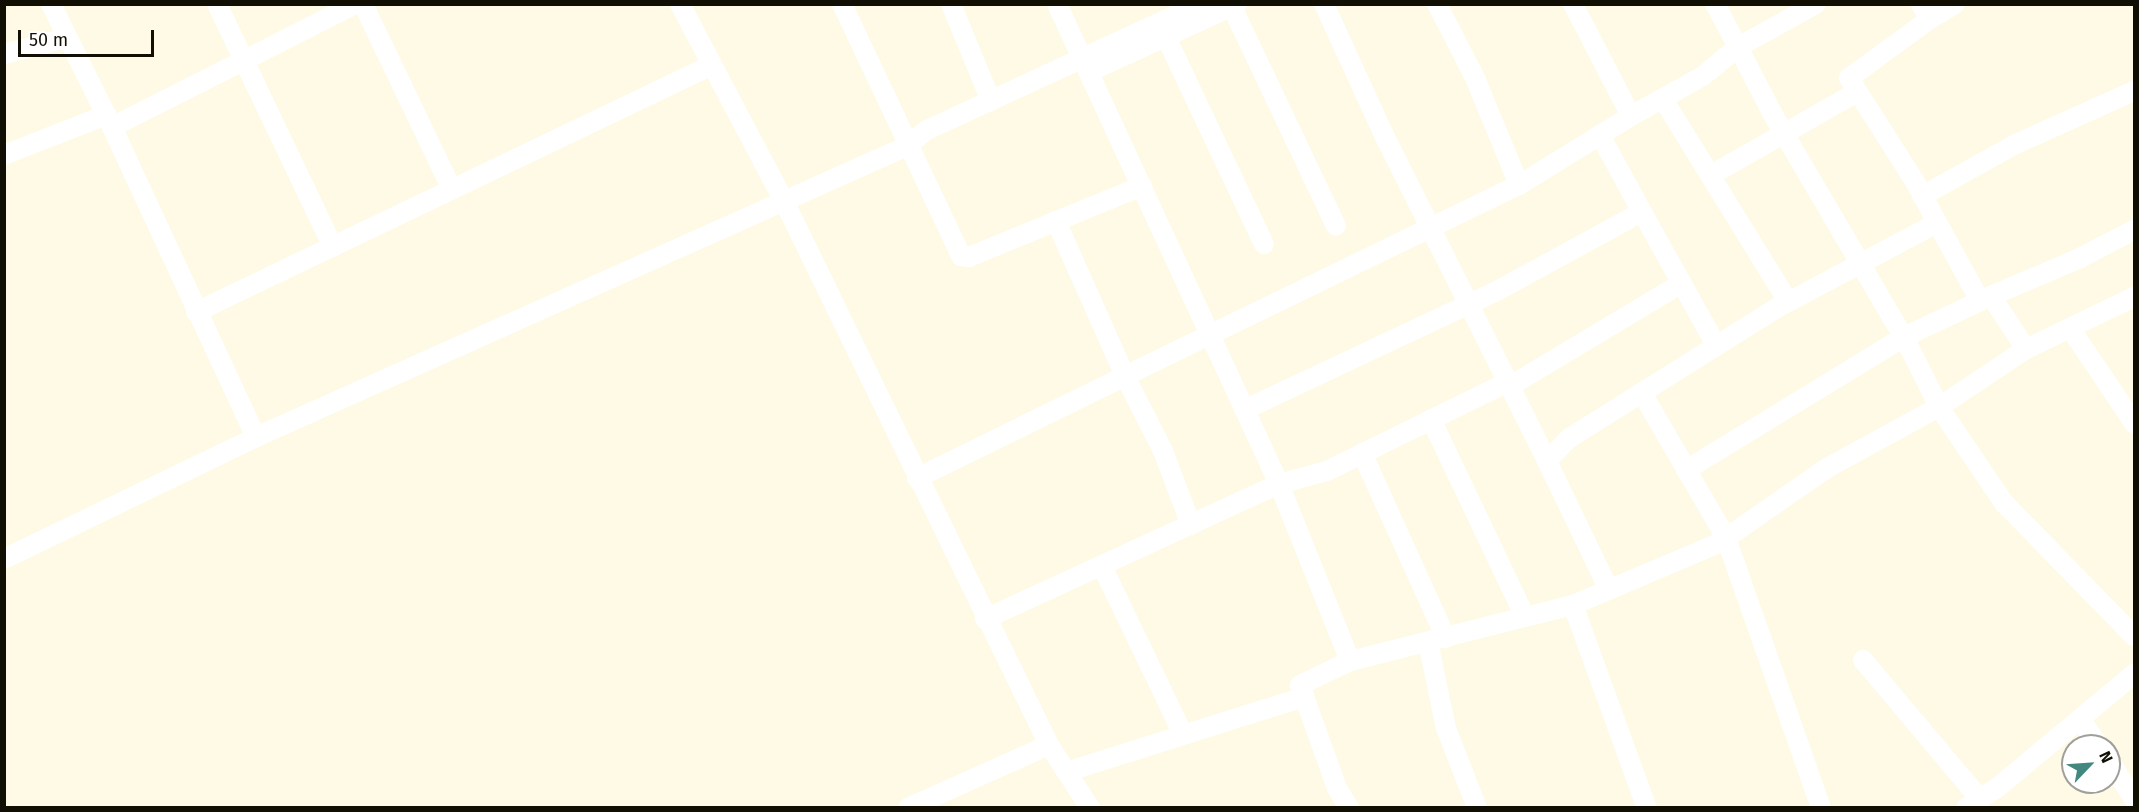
<!DOCTYPE html>
<style>
body{margin:0}
#map{position:relative;width:2139px;height:812px;overflow:hidden;background:#fefae5;font-family:"Fira Sans",sans-serif}
div>[style]{position:absolute}
.minor>*{height:20px;margin:-10px;padding:0 10px;transform-origin:10px;border-radius:10px;background:#fff}
span{translate:-50% -50%;white-space:nowrap;text-align:center;line-height:1.15;-webkit-text-stroke:4.5px #fff;paint-order:stroke}
.frame{position:absolute;inset:0;border:6px solid #110f04;pointer-events:none}
.north{position:absolute;left:2061px;top:734px;width:60px;height:60px;box-sizing:border-box;background:#fff;border:2px solid #a09f9b;border-radius:50%;rotate:65deg;font-size:16px;font-weight:700;line-height:24px;text-align:center;color:#110f04}
.north::after{content:'';display:block;margin:auto;width:21px;height:27px;background:#43887e;clip-path:polygon(50% 0,100% 100%,50% 72%,0 100%)}
.scale{position:absolute;left:18px;top:30px;width:136px;height:27px;box-sizing:border-box;border:3px solid #110f04;border-top:0;padding-left:8px;font-size:18px;line-height:21px;white-space:nowrap;color:#110f04;-webkit-text-stroke:4px #fff;paint-order:stroke}
</style>
<div id="map">
<div class="minor">
<div style="left:51px;top:4px;width:137px;rotate:63.6deg"></div>
<div style="left:112px;top:127px;width:342px;rotate:65.1deg"></div>
<div style="left:217px;top:4px;width:269px;rotate:64.5deg"></div>
<div style="left:363px;top:4px;width:206px;rotate:64.4deg"></div>
<div style="left:680px;top:4px;width:225px;rotate:62.2deg"></div>
<div style="left:785px;top:203px;width:603px;rotate:64.03deg"></div>
<div style="left:1049px;top:745px;width:75px;rotate:56.9deg"></div>
<div style="left:842px;top:4px;width:279px;rotate:64.7deg"></div>
<div style="left:961px;top:256px;width:8px;rotate:7deg"></div>
<div style="left:969px;top:257px;width:187px;rotate:-22.3deg"></div>
<div style="left:951px;top:4px;width:105px;rotate:67.6deg"></div>
<div style="left:1057px;top:4px;width:529px;rotate:65.18deg"></div>
<div style="left:1279px;top:484px;width:191px;rotate:68.1deg"></div>
<div style="left:1350px;top:661px;width:230px;rotate:-14.1deg"></div>
<div style="left:1573px;top:605px;width:216px;rotate:70deg"></div>
<div style="left:1324px;top:4px;width:142px;rotate:65.4deg"></div>
<div style="left:1383px;top:133px;width:367px;rotate:63.4deg"></div>
<div style="left:1547px;top:461px;width:30px;rotate:-46deg"></div>
<div style="left:1568px;top:439px;width:247px;rotate:-32.1deg"></div>
<div style="left:1777px;top:308px;width:181px;rotate:-28deg"></div>
<div style="left:1437px;top:4px;width:83px;rotate:62.8deg"></div>
<div style="left:1475px;top:78px;width:116px;rotate:67.6deg"></div>
<div style="left:1519px;top:185px;width:132px;rotate:-31.6deg"></div>
<div style="left:1631px;top:116px;width:126px;rotate:-117.4deg"></div>
<div style="left:1715px;top:4px;width:49px;rotate:61.9deg"></div>
<div style="left:1738px;top:47px;width:89px;rotate:-28.9deg"></div>
<div style="left:1921px;top:4px;width:17px;rotate:59deg"></div>
<div style="left:1930px;top:19px;width:100px;rotate:143.9deg"></div>
<div style="left:1849px;top:78px;width:121px;rotate:57.5deg"></div>
<div style="left:1914px;top:180px;width:138px;rotate:61.4deg"></div>
<div style="left:1232px;top:7px;width:242px;rotate:64.6deg"></div>
<div style="left:1930px;top:19px;width:29px;rotate:-31deg"></div>
<div style="left:1166px;top:37px;width:229px;rotate:64.7deg"></div>
<div style="left:4px;top:54px;width:65px;rotate:-14.3deg"></div>
<div style="left:1089px;top:72px;width:163px;rotate:-24.7deg"></div>
<div style="left:1663px;top:99px;width:238px;rotate:58.3deg"></div>
<div style="left:1631px;top:116px;width:82px;rotate:-29.1deg"></div>
<div style="left:1703px;top:76px;width:45px;rotate:-39.6deg"></div>
<div style="left:1738px;top:47px;width:74px;rotate:62.7deg"></div>
<div style="left:1772px;top:113px;width:264px;rotate:59.6deg"></div>
<div style="left:1906px;top:341px;width:74px;rotate:63.4deg"></div>
<div style="left:1939px;top:407px;width:116px;rotate:55.9deg"></div>
<div style="left:2004px;top:503px;width:186px;rotate:45.7deg"></div>
<div style="left:112px;top:127px;width:273px;rotate:-26.8deg"></div>
<div style="left:4px;top:155px;width:110px;rotate:-21.4deg"></div>
<div style="left:1711px;top:175px;width:168px;rotate:-29.6deg"></div>
<div style="left:1922px;top:196px;width:107px;rotate:-29deg"></div>
<div style="left:2016px;top:144px;width:129px;rotate:-24.2deg"></div>
<div style="left:1642px;top:212px;width:152px;rotate:60.9deg"></div>
<div style="left:196px;top:312px;width:570px;rotate:-25.58deg"></div>
<div style="left:2070px;top:328px;width:115px;rotate:56deg"></div>
<div style="left:2026px;top:349px;width:120px;rotate:-25.7deg"></div>
<div style="left:1510px;top:386px;width:200px;rotate:-30.9deg"></div>
<div style="left:1642px;top:393px;width:168px;rotate:59.9deg"></div>
<div style="left:1726px;top:538px;width:286px;rotate:70.6deg"></div>
<div style="left:1244px;top:410px;width:277px;rotate:-25.2deg"></div>
<div style="left:1495px;top:292px;width:167px;rotate:-28.6deg"></div>
<div style="left:1642px;top:212px;width:88px;rotate:-118.6deg"></div>
<div style="left:1431px;top:419px;width:219px;rotate:64.6deg"></div>
<div style="left:1362px;top:453px;width:203px;rotate:65.6deg"></div>
<div style="left:1547px;top:461px;width:143px;rotate:64.3deg"></div>
<div style="left:1686px;top:470px;width:255px;rotate:-31.4deg"></div>
<div style="left:1904px;top:337px;width:96px;rotate:-25.2deg"></div>
<div style="left:917px;top:478px;width:232px;rotate:-26.1deg"></div>
<div style="left:1125px;top:376px;width:170px;rotate:-114deg"></div>
<div style="left:1191px;top:525px;width:79px;rotate:-110.7deg"></div>
<div style="left:1163px;top:451px;width:84px;rotate:-116.9deg"></div>
<div style="left:1125px;top:376px;width:438px;rotate:-25.9deg"></div>
<div style="left:4px;top:559px;width:280px;rotate:-25.8deg"></div>
<div style="left:256px;top:437px;width:713px;rotate:-24.08deg"></div>
<div style="left:907px;top:146px;width:26px;rotate:-39deg"></div>
<div style="left:927px;top:130px;width:301px;rotate:-24.8deg"></div>
<div style="left:1102px;top:566px;width:187px;rotate:64.3deg"></div>
<div style="left:1573px;top:605px;width:159px;rotate:-23deg"></div>
<div style="left:1719px;top:543px;width:131px;rotate:-34.8deg"></div>
<div style="left:1827px;top:468px;width:128px;rotate:-28.6deg"></div>
<div style="left:1939px;top:407px;width:105px;rotate:-33.7deg"></div>
<div style="left:2026px;top:349px;width:64px;rotate:-123.4deg"></div>
<div style="left:1991px;top:296px;width:97px;rotate:-23.1deg"></div>
<div style="left:2080px;top:258px;width:61px;rotate:-27.4deg"></div>
<div style="left:985px;top:619px;width:324px;rotate:-24.7deg"></div>
<div style="left:1279px;top:484px;width:50px;rotate:-15.2deg"></div>
<div style="left:1327px;top:471px;width:202px;rotate:-26.2deg"></div>
<div style="left:1428px;top:642px;width:88px;rotate:78.2deg"></div>
<div style="left:1446px;top:728px;width:86px;rotate:68.8deg"></div>
<div style="left:1863px;top:660px;width:182px;rotate:49.9deg"></div>
<div style="left:2080px;top:719px;width:33px;rotate:55deg"></div>
<div style="left:2109px;top:760px;width:46px;rotate:57.3deg"></div>
<div style="left:1066px;top:772px;width:250px;rotate:-17.5deg"></div>
<div style="left:908px;top:808px;width:154px;rotate:-24.1deg"></div>
<div style="left:1349px;top:808px;width:23px;rotate:-121deg"></div>
<div style="left:1337px;top:788px;width:109px;rotate:-109.8deg"></div>
<div style="left:1300px;top:685px;width:55px;rotate:-25.6deg"></div>
<div style="left:1966px;top:808px;width:37px;rotate:-33deg"></div>
<div style="left:1997px;top:788px;width:178px;rotate:-39.8deg"></div>
</div>
<div class="frame"></div>
<div class="north">N</div>
<div class="scale">50 m</div>
</div>
